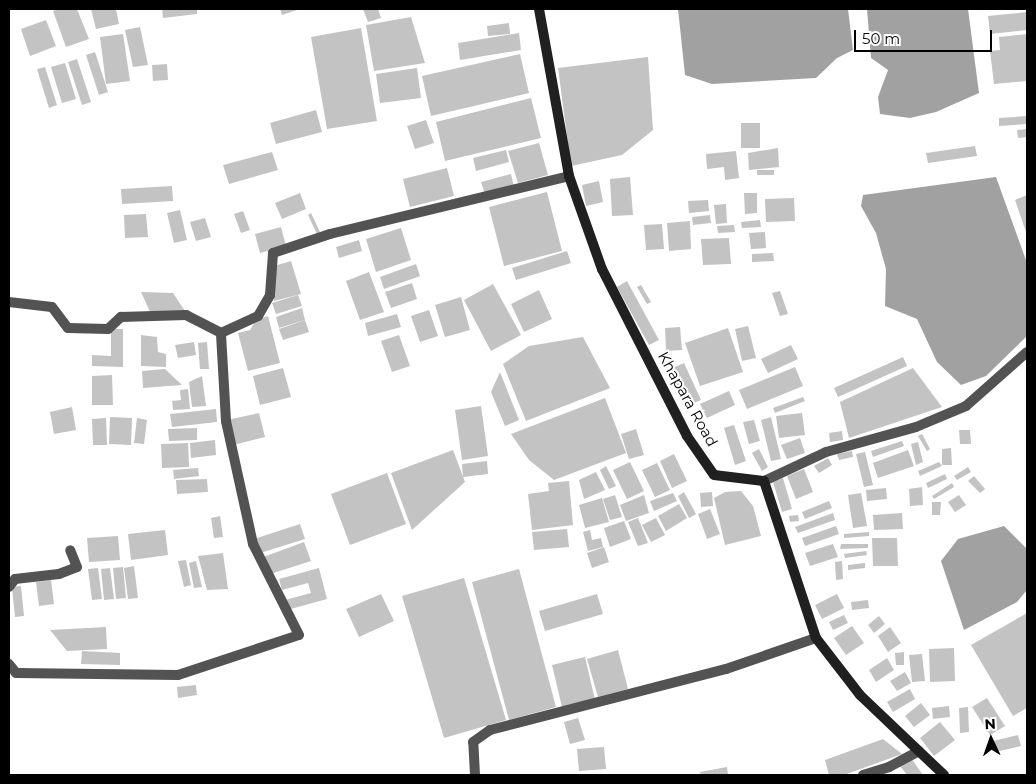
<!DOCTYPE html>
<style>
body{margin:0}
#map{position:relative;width:1036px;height:784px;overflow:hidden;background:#fff;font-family:Montserrat,sans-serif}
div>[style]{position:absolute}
.water>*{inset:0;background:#a1a1a1}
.building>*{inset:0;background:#c3c3c3}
.street>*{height:10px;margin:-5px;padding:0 5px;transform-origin:5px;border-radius:5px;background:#535353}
.secondary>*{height:10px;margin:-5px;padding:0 5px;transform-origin:5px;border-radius:5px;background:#202020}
span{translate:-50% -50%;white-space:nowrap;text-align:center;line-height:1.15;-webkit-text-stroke:4px #fff;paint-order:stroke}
.street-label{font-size:15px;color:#000}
.frame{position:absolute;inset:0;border:10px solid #000;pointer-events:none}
.north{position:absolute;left:966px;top:714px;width:50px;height:50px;-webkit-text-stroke:4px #fff;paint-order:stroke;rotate:357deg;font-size:14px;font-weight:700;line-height:20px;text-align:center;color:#000}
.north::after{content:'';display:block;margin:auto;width:18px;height:22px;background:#000;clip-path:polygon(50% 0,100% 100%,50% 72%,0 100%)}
.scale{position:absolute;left:854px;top:30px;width:138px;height:22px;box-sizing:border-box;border:2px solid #000;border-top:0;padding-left:6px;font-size:15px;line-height:18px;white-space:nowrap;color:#000;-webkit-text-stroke:4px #fff;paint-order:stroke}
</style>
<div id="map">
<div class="water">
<div style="clip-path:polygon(678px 9px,848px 9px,853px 50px,837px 58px,816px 78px,712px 84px,685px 75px)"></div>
<div style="clip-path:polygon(867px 9px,968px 9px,979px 93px,936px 112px,910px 118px,880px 114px,878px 97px,888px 70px,871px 58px)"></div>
<div style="clip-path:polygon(996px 177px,1027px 263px,1027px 336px,986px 376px,961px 385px,937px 362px,917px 319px,885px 306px,886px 269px,876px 233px,861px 206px,863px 195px)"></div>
<div style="clip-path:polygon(1004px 526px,1027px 549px,1027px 590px,1017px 602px,964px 630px,941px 561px,958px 539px)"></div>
</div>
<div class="building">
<div style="clip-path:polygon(58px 9px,77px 9px,89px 39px,66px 47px,53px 11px)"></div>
<div style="clip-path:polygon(91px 9px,116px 9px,119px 24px,96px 29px)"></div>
<div style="clip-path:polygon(162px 9px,197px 9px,197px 14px,163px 18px)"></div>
<div style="clip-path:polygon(280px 9px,300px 9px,282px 15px)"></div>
<div style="clip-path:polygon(363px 9px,378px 9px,381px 18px,368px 22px)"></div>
<div style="clip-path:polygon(1027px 12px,1027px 30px,990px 34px,988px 16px)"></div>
<div style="clip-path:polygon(411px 17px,425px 63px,374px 71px,366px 25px)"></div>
<div style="clip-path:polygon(46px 20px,56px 46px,30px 56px,21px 29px)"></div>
<div style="clip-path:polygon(509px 23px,510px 34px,488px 36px,487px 26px)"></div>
<div style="clip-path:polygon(140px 27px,148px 65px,133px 67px,125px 30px)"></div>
<div style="clip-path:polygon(361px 28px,377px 121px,327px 129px,311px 37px)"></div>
<div style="clip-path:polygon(519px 33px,521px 50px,460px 60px,458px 43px)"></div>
<div style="clip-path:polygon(123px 34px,130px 81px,106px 84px,100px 37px)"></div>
<div style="clip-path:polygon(1027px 34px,1027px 81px,994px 84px,990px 51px,1000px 50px,999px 37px)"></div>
<div style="clip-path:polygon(95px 52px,108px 92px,99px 95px,86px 55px)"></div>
<div style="clip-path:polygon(520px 54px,529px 93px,431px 116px,422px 76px)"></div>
<div style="clip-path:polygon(648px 57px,653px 130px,622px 155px,571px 166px,558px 68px)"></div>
<div style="clip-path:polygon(77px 59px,91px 102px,82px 105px,68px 62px)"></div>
<div style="clip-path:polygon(65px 63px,76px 99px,62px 103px,51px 67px)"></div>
<div style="clip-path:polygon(167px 64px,168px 80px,153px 81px,152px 65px)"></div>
<div style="clip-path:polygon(45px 67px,57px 105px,49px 108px,37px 69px)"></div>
<div style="clip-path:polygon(417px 68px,421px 98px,380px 103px,376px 74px)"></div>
<div style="clip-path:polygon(531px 98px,541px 138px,445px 161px,436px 122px)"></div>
<div style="clip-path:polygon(316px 110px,322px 132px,276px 144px,270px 123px)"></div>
<div style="clip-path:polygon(1027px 116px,1027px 124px,999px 126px,999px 118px)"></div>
<div style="clip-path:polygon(426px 120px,434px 143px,415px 149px,407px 126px)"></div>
<div style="clip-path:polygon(741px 123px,760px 123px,760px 148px,741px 148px)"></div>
<div style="clip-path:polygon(1027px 129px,1027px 137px,1018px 138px,1017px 130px)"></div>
<div style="clip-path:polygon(539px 143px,548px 175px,518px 183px,508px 151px)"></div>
<div style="clip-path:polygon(975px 146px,977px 156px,928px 163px,926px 153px)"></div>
<div style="clip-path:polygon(778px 148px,779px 167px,749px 170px,748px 153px)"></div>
<div style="clip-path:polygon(506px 150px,509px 162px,476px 171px,473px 158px)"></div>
<div style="clip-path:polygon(736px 151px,739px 178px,725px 180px,724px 167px,707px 169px,706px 154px)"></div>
<div style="clip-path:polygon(272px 152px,278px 170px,229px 184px,223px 165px)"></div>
<div style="clip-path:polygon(447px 168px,454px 196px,410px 207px,403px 179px)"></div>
<div style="clip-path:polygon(757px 170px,774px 170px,774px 175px,757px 175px)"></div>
<div style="clip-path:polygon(511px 174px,514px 187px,485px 194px,481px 182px)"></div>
<div style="clip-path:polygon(630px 177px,633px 215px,612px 216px,610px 179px)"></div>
<div style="clip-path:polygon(599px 181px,603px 202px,586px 206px,582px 185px)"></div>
<div style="clip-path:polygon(172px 186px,173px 201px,122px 204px,121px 189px)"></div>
<div style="clip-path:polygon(547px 192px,562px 251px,504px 266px,489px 207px)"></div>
<div style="clip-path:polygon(300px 193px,306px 209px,282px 219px,275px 203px)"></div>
<div style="clip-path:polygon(744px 193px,757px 193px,757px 213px,745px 214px)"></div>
<div style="clip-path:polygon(1027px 195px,1027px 235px,1015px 200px)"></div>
<div style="clip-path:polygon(794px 198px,795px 221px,766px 222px,765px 199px)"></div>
<div style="clip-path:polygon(708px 200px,709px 211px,689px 213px,688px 201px)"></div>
<div style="clip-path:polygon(726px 204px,727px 223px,716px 224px,714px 205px)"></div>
<div style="clip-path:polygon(180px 210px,187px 240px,174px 243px,167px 213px)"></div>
<div style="clip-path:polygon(243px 211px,250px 230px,241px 233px,234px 214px)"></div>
<div style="clip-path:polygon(311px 213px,320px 232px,317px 234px,308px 215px)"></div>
<div style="clip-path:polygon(146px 214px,148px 237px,125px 238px,124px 215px)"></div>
<div style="clip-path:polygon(710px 215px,711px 223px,693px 225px,692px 217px)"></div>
<div style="clip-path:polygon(205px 218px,211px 237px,196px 241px,190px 222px)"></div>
<div style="clip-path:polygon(760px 220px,761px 227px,742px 228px,741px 222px)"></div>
<div style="clip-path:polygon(690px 221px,691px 249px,669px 251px,667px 223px)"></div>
<div style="clip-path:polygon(662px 224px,664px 249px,646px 250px,644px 225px)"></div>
<div style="clip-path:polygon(734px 225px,735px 232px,718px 233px,717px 226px)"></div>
<div style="clip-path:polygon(281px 227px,286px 246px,260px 253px,255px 234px)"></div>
<div style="clip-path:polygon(401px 228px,411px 260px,376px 272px,366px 239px)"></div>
<div style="clip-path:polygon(765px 232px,766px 248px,751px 249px,749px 233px)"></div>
<div style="clip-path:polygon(729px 238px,731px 264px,703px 265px,701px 239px)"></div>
<div style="clip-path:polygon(359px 240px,362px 251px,339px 258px,336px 247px)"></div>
<div style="clip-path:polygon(567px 251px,571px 263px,516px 280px,512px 268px)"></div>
<div style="clip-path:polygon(773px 253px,774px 261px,752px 262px,752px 254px)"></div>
<div style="clip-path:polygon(291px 261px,301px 294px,274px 301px,274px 266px)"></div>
<div style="clip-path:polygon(416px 264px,420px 276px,384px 289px,380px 277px)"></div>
<div style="clip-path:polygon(369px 272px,384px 312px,360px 320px,346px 281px)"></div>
<div style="clip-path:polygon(627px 281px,659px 340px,649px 345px,617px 287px)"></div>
<div style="clip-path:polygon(412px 283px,417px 299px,391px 308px,385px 292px)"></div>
<div style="clip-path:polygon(493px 284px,521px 335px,491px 351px,464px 300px)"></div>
<div style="clip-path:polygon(641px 285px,651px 302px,647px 304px,637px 287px)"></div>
<div style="clip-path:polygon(539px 290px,552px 319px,524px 332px,511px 304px)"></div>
<div style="clip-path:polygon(780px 291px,788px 314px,780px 316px,772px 293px)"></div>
<div style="clip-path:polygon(141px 292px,173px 293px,185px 311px,151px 314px)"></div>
<div style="clip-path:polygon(298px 295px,302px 306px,276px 314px,272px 303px)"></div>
<div style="clip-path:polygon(461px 297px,470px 330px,445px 337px,435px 305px)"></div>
<div style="clip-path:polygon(302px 308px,305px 320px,279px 328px,276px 317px)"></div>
<div style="clip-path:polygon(429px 310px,438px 336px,420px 342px,411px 316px)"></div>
<div style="clip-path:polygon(397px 314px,401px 327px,368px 336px,365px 323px)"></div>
<div style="clip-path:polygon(268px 316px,280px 363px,248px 371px,238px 333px,250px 330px,256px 320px)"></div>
<div style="clip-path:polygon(305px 320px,309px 332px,283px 340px,279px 329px)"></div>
<div style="clip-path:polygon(748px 326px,756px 358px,742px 361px,735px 329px)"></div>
<div style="clip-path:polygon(680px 327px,682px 350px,666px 351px,665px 328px)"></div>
<div style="clip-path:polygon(728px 328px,743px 372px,700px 386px,685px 343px)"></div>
<div style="clip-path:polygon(111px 329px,123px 329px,123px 367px,92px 366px,92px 355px,111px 356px)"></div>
<div style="clip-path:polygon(141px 335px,157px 337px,158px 352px,166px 354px,166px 367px,141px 366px)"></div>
<div style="clip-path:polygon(399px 335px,410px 366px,392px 372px,381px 341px)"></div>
<div style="clip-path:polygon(583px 337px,610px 388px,526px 421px,503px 364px,529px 346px)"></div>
<div style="clip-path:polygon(194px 342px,196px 355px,178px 358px,175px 345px)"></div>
<div style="clip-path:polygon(207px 342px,209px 369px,200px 369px,198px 343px)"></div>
<div style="clip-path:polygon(791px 345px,798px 359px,768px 373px,761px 359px)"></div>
<div style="clip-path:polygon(903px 357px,907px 366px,838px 397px,834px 388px)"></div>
<div style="clip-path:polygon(684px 363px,701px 400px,685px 407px,668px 370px)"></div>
<div style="clip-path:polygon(795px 367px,803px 386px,747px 409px,739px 390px)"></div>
<div style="clip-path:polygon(283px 368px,291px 397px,260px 405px,253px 376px)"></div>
<div style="clip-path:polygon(913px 368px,942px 407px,849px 438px,840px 402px)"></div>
<div style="clip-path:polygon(165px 369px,182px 385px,143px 388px,142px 371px)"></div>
<div style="clip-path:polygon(500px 372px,519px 420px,505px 426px,491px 392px)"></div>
<div style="clip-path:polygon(112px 375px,113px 405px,92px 405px,92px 376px)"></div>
<div style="clip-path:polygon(202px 376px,206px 406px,192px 407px,189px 382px)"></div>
<div style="clip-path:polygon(188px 389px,190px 409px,173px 410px,172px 401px,181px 400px,180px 390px)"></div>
<div style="clip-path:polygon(729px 391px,735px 405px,707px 418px,700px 404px)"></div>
<div style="clip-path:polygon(803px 397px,805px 401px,775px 413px,773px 408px)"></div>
<div style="clip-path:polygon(605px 398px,626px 453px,554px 480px,529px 460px,511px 434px)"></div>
<div style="clip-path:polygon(481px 406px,488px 456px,462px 460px,455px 410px)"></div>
<div style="clip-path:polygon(72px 407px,76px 430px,54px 434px,50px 412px)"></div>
<div style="clip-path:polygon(216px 409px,217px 422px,172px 427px,170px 414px)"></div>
<div style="clip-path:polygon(259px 413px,265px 437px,233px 445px,227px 420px)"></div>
<div style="clip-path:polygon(802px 413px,805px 435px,779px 438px,776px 416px)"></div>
<div style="clip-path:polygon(110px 417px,132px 418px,131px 445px,109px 444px)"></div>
<div style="clip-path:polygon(771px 417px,781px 459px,771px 461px,761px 420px)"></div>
<div style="clip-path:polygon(106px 418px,107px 445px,93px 445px,92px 419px)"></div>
<div style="clip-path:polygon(137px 418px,147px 420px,144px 444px,134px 443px)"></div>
<div style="clip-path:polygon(754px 420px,760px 441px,749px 444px,743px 422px)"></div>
<div style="clip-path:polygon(734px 425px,746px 461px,735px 465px,724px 428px)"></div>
<div style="clip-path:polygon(197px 428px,197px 440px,169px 441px,168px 429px)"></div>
<div style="clip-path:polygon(636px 429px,644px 455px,629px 459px,621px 434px)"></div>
<div style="clip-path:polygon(959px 430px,970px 430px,971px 444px,960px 444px)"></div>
<div style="clip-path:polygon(842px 431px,843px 440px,830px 442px,829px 433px)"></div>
<div style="clip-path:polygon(922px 434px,930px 449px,927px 451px,918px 436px)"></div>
<div style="clip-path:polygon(800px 438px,805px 453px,787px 459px,781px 445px)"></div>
<div style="clip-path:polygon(215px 440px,216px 455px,191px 458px,190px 443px)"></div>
<div style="clip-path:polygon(902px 441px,904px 446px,873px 457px,871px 451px)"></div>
<div style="clip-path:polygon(918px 442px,923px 462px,916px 465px,911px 444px)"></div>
<div style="clip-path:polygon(188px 443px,189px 467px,162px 468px,161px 444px)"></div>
<div style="clip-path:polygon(951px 448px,952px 465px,942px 465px,942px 449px)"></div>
<div style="clip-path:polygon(759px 449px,768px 467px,762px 471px,752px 453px)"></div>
<div style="clip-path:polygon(453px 450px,465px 482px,412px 530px,391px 473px)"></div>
<div style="clip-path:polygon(908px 450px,914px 466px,878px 478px,873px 463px)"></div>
<div style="clip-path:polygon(852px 451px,853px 457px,839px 460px,837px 454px)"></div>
<div style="clip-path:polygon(865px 452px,873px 485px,864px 487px,856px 454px)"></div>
<div style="clip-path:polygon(674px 454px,687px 481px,672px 488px,660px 461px)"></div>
<div style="clip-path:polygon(828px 458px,832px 465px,819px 473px,814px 466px)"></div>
<div style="clip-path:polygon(487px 461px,488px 474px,463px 477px,462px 464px)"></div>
<div style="clip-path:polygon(630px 462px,644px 491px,627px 499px,613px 470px)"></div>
<div style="clip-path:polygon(939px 462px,942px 466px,920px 476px,918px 471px)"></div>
<div style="clip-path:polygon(657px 463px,670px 490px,655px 497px,642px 470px)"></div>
<div style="clip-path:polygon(606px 466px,616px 486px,609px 489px,600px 470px)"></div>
<div style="clip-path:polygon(968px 467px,971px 472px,957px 480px,954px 476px)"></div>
<div style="clip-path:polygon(198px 468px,199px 476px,174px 479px,173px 470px)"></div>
<div style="clip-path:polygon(804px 469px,813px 492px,796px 499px,787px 476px)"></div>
<div style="clip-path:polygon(596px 472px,605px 490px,584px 499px,579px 480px)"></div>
<div style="clip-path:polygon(387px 473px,406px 524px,350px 545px,331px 494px)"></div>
<div style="clip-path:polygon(945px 474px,947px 479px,928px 488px,926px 483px)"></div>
<div style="clip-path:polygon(974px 476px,985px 489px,980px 493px,968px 481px)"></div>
<div style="clip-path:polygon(783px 478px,792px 509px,782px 512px,773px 482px)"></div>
<div style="clip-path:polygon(207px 479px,208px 492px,177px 494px,176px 480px)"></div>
<div style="clip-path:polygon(569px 481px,573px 525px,532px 530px,528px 494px,549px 491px,548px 483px)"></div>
<div style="clip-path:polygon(952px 483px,954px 487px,934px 499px,932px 496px)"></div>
<div style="clip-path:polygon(922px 487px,923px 505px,910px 506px,909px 489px)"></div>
<div style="clip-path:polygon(886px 488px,887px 499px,867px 501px,866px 490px)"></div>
<div style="clip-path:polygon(741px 491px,753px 506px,761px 536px,725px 545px,714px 498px,725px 492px)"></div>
<div style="clip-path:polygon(684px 492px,696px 514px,689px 518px,678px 496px)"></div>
<div style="clip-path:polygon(712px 492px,713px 506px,701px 507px,700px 493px)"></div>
<div style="clip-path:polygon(673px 493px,677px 501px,654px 511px,650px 501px)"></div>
<div style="clip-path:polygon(861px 493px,867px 526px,853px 528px,848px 495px)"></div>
<div style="clip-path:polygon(615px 495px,622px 517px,610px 520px,603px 499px)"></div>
<div style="clip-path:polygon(644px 495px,649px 513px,626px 521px,620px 505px)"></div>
<div style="clip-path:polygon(959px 495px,966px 505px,955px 512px,948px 502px)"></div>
<div style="clip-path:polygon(602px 498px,609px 522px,585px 528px,579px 505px)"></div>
<div style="clip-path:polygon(829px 501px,832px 508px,805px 519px,802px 512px)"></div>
<div style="clip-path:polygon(932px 502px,941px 502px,940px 515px,932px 515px)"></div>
<div style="clip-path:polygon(679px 504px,687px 518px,666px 531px,658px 516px)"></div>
<div style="clip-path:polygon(710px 509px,720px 534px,707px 539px,698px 514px)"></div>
<div style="clip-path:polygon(833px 513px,835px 520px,798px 533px,795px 527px)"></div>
<div style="clip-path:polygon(902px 513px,903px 529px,874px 530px,873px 515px)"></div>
<div style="clip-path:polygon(798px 515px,799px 521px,790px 522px,789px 516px)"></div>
<div style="clip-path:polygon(220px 516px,223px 537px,214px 538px,211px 518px)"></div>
<div style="clip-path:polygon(638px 518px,648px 543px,638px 546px,628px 522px)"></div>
<div style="clip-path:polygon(656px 518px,665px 535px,651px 542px,642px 525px)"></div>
<div style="clip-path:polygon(624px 521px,631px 539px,610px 547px,604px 528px)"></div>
<div style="clip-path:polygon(300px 524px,305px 539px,254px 555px,254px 539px)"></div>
<div style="clip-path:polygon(836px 526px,839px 534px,805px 546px,802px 538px)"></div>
<div style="clip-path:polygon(567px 529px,569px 547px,534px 550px,532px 532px)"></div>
<div style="clip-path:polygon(165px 530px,168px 555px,131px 560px,128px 534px)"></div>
<div style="clip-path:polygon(590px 530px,592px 540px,601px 538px,603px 547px,588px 551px,583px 532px)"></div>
<div style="clip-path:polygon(869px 532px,869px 536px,844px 538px,844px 534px)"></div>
<div style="clip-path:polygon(118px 536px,120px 560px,89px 562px,87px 538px)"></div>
<div style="clip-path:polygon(872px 538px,897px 538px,898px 566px,873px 566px)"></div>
<div style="clip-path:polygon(304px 542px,311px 561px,264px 576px,258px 559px)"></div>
<div style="clip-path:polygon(833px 544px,838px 557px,810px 566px,805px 553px)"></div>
<div style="clip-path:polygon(841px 544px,868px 544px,868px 548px,840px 549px)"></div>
<div style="clip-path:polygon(604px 547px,609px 562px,592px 568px,587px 553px)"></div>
<div style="clip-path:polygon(866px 551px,867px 555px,845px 558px,844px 554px)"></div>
<div style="clip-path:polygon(223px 553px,228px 589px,207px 590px,198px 556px)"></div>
<div style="clip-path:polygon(186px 560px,191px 585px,184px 587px,178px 561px)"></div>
<div style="clip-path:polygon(196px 561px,202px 587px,194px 588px,189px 563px)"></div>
<div style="clip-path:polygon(842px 561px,843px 579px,836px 580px,835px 562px)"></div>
<div style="clip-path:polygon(865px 563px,865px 568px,848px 570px,848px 565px)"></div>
<div style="clip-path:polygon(134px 566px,138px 598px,128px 599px,124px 568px)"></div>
<div style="clip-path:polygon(123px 567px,126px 598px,116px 599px,113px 568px)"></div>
<div style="clip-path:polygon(98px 568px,102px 599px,92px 600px,88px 569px)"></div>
<div style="clip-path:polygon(110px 568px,114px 599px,104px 600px,101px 569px)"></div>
<div style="clip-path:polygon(319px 568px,327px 599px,287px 610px,285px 600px,311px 593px,308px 583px,282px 590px,279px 579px)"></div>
<div style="clip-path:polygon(519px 569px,556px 707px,509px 720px,472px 582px)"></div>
<div style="clip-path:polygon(464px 578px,506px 720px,444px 738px,402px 596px)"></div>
<div style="clip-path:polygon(51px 580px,54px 604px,39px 606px,36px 582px)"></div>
<div style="clip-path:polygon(21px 586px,24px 616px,15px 617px,12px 587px)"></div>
<div style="clip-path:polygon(381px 594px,394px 621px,359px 637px,346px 609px)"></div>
<div style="clip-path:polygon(597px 594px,603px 614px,545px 631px,539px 611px)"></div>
<div style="clip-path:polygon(837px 594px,844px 608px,822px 619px,815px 605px)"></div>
<div style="clip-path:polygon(868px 600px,869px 608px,852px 610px,851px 602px)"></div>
<div style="clip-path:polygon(1027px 613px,1027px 708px,1013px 716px,971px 645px)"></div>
<div style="clip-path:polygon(844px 615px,848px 623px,833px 630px,829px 622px)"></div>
<div style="clip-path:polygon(879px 616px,885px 624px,874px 633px,868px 625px)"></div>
<div style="clip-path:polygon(852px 626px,864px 643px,846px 655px,834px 638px)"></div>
<div style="clip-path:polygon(106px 627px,107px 649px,67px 651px,50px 630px)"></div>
<div style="clip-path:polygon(890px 627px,901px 643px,888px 652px,878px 636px)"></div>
<div style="clip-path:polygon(954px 648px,955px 681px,930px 682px,929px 649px)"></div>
<div style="clip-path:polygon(618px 650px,628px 689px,598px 697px,587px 659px)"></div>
<div style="clip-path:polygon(82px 651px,120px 653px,120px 665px,81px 664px)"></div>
<div style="clip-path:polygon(904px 652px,904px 665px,896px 665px,895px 653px)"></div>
<div style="clip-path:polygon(922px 654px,925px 681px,912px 682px,909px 655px)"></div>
<div style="clip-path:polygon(585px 657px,595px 700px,562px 707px,552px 665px)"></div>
<div style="clip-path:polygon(887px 658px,894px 670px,876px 682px,869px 670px)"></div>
<div style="clip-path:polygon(905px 672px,911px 683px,897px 691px,890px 681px)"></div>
<div style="clip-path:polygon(196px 685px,197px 695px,178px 698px,177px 687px)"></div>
<div style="clip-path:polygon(910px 689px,915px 699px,893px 712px,887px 702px)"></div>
<div style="clip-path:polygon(987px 698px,1005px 726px,990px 735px,972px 707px)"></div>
<div style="clip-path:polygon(921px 703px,930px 715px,914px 727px,905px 716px)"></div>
<div style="clip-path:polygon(949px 706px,950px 717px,933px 719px,932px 708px)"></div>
<div style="clip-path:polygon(968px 707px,969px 732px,960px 733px,959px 708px)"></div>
<div style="clip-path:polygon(578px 718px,585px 740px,570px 744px,564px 722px)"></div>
<div style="clip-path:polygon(940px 722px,955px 740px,934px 756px,920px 738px)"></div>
<div style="clip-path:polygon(1018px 735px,1021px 746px,995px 752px,993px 741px)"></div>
<div style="clip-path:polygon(883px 739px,902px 754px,844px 775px,829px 775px,825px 760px)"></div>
<div style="clip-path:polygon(604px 747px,606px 769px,579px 771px,577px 749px)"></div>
<div style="clip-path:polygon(911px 758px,923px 775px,907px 775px,900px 766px)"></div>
<div style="clip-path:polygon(727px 767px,728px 775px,701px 775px,700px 772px)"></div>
</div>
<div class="street">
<div style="left:9px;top:302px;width:43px;rotate:6.6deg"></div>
<div style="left:52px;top:307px;width:26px;rotate:53deg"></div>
<div style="left:68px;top:328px;width:40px;rotate:1.4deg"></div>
<div style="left:108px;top:329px;width:18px;rotate:-43deg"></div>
<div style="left:121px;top:317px;width:65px;rotate:-1.8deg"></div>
<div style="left:186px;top:315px;width:39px;rotate:27deg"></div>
<div style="left:764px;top:481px;width:68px;rotate:-25.1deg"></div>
<div style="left:826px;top:452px;width:93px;rotate:-15.5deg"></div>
<div style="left:916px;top:427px;width:54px;rotate:-22.8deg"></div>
<div style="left:966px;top:406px;width:81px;rotate:-41.5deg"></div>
<div style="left:9px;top:587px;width:10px;rotate:-53deg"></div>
<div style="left:15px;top:579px;width:44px;rotate:-6.5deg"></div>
<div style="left:59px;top:574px;width:19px;rotate:-21deg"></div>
<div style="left:77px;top:567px;width:18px;rotate:-112deg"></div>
<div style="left:9px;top:664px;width:11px;rotate:52deg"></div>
<div style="left:16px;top:673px;width:162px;rotate:0.7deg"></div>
<div style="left:178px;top:675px;width:127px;rotate:-18.3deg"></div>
<div style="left:299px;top:635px;width:102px;rotate:-116.8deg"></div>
<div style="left:253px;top:544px;width:126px;rotate:-102.4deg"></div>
<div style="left:226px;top:421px;width:88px;rotate:-93.3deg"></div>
<div style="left:221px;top:333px;width:41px;rotate:-24.7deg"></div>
<div style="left:258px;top:316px;width:24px;rotate:-60deg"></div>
<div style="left:270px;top:295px;width:42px;rotate:-85.9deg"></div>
<div style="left:273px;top:253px;width:60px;rotate:-18.4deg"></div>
<div style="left:330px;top:234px;width:246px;rotate:-13.6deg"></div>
<div style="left:475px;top:775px;width:33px;rotate:-93deg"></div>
<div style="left:473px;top:742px;width:21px;rotate:-35deg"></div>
<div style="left:490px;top:730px;width:244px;rotate:-14.5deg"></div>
<div style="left:726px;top:669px;width:95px;rotate:-19deg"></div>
<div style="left:863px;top:775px;width:27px;rotate:-17deg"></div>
<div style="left:889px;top:767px;width:34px;rotate:-28deg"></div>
</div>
<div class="secondary">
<div style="left:539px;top:9px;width:170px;rotate:79.8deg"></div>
<div style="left:569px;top:176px;width:99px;rotate:70.5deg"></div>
<div style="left:602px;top:269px;width:187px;rotate:63deg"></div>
<div style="left:687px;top:436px;width:47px;rotate:55.3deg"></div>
<div style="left:714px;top:475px;width:50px;rotate:6.8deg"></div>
<div style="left:764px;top:481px;width:165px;rotate:71.7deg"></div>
<div style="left:816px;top:638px;width:72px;rotate:52.3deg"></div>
<div style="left:860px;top:695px;width:116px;rotate:43.6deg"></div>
</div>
<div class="street-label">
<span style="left:688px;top:399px;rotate:61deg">Khapara Road</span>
</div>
<div class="frame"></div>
<div class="north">N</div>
<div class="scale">50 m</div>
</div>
